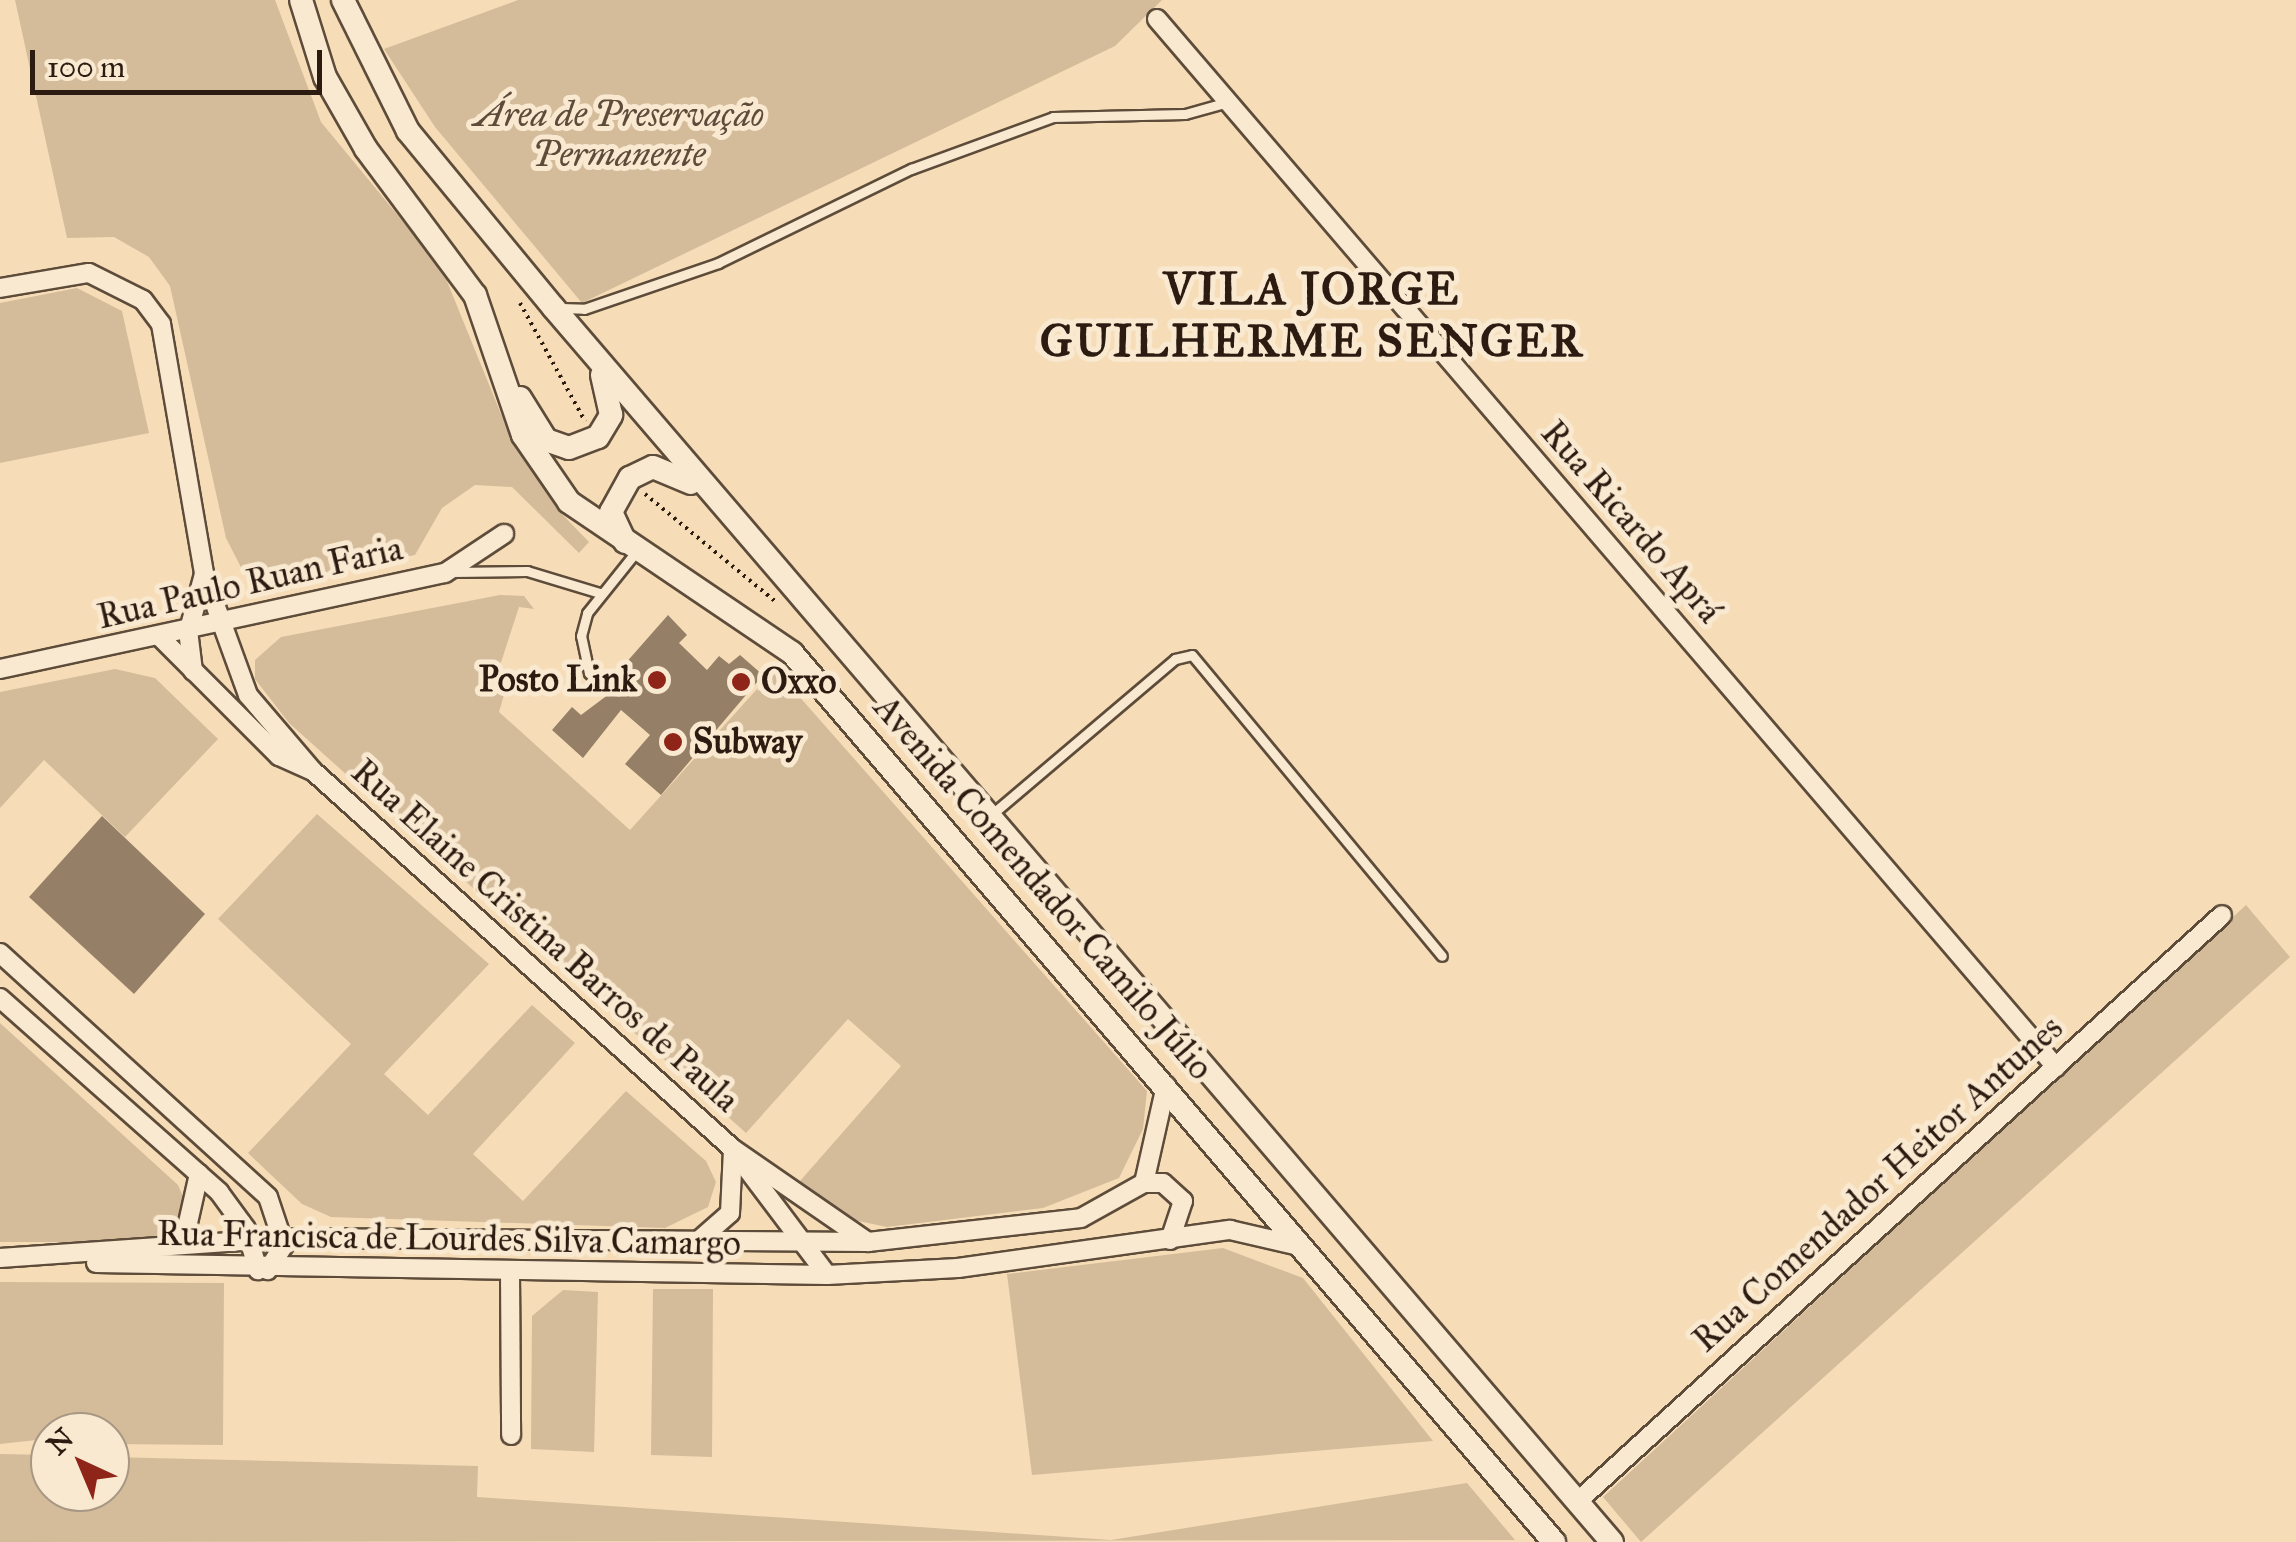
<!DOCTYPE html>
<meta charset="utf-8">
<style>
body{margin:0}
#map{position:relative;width:2296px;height:1542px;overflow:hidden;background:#f6ddb8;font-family:"IM FELL Great Primer",serif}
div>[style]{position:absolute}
.green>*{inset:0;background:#d4bc9b}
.building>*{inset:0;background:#958067}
.path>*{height:4px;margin-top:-2px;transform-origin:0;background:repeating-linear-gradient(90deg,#2c1b10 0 2.5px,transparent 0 7.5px)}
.roads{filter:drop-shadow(2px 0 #5e4c3a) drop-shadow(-2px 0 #5e4c3a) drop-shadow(0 2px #5e4c3a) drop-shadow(0 -2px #5e4c3a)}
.lane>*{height:9px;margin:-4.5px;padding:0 4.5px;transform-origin:4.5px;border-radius:4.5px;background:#f9e9d1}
.street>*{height:18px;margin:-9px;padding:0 9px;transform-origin:9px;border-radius:9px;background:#f9e9d1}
.secondary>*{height:22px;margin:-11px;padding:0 11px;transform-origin:11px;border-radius:11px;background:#f9e9d1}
.dots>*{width:28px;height:28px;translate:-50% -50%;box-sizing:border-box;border:5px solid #f9e9d1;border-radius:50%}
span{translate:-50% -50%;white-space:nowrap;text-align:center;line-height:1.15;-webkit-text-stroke:10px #f9e9d1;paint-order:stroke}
.park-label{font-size:35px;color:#5e4b3a;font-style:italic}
.street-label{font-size:35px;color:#2c1b10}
.poi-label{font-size:35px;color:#2c1b10;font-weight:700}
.right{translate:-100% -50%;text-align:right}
.left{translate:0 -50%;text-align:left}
.district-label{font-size:45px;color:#2c1b10;font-weight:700;letter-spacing:2.5px}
.north{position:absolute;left:30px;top:1412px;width:100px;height:100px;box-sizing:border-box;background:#f9e9d1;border:2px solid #a79784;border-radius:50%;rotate:316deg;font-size:28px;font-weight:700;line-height:40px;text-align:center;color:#2c1b10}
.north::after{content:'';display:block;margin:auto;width:35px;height:45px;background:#8f2418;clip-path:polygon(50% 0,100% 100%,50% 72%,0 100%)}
.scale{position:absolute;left:30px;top:50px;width:292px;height:45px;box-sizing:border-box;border:5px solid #2c1b10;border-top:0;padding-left:12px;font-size:30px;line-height:35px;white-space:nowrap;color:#2c1b10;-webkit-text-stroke:8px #f9e9d1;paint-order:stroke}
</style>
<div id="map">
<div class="green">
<div style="clip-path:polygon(15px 0,275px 0,321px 122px,442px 269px,501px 414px,558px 510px,589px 542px,579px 553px,512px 487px,475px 485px,442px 508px,415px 555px,266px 584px,247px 579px,226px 538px,170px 286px,149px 257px,114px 237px,67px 238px)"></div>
<div style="clip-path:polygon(518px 0,1162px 0,1115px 46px,582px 303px,435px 127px,384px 49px)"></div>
<div style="clip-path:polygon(77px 288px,122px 311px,149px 433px,0 463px,0 303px)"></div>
<div style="clip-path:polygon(500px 595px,524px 596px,534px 609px,519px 607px,492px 690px,504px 695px,499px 712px,630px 830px,775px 669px,1147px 1091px,1143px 1129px,1119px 1178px,1043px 1208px,887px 1227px,839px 1217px,800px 1181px,901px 1066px,848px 1019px,746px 1133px,289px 723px,255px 679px,255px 660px,281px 637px)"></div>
<div style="clip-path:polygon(115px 669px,155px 678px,218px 739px,125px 837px,44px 760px,0 808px,0 692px)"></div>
<div style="clip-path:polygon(317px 814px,489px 964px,384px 1074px,428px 1115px,532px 1005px,575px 1043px,473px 1154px,523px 1201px,626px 1091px,706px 1161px,716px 1182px,708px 1207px,665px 1228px,331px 1217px,302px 1204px,248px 1153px,351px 1044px,218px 919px)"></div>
<div style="clip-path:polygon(2246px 905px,2290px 957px,1641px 1542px,1603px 1497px)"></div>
<div style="clip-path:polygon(0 1023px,178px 1185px,185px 1201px,177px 1232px,157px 1242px,0 1242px)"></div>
<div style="clip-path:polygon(1223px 1248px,1303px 1278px,1433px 1441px,1032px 1475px,1007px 1274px)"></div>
<div style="clip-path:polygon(0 1282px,224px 1283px,223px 1445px,110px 1444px,110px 1432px,0 1444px)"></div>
<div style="clip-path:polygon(653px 1289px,713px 1289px,712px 1457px,651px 1455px)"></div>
<div style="clip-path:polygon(563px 1290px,598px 1292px,594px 1452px,531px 1449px,532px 1316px)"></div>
<div style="clip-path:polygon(0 1454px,50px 1455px,50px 1492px,110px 1492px,110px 1457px,478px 1466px,477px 1497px,1111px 1540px,1467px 1483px,1515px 1540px,0 1542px)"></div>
</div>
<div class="building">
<div style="clip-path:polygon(668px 615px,687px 635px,679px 643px,707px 670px,719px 656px,729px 664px,740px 655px,763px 675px,661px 795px,625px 764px,650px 735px,621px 710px,583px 758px,552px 730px,572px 707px,581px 715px,609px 694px,609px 682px)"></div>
<div style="clip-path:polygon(102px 816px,205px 914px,134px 994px,29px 897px)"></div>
</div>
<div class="path">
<div style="left:520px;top:303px;width:135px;rotate:61.2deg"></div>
<div style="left:645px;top:494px;width:170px;rotate:39.5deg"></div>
</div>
<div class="roads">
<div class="lane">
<div style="left:561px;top:308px;width:23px;rotate:2deg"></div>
<div style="left:584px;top:309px;width:142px;rotate:-18.9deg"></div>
<div style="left:718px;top:263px;width:215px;rotate:-26deg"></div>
<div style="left:911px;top:169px;width:151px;rotate:-20.1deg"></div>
<div style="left:1053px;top:117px;width:132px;rotate:-1.3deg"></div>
<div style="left:1185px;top:114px;width:45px;rotate:-15.6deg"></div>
<div style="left:453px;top:572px;width:74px;rotate:-0.8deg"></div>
<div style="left:527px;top:571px;width:76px;rotate:16.8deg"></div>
<div style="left:604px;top:688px;width:21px;rotate:-135deg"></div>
<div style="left:589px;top:673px;width:38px;rotate:-102deg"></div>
<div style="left:581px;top:636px;width:24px;rotate:-75deg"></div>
<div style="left:587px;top:613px;width:77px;rotate:-51.3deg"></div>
<div style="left:991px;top:815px;width:241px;rotate:-40.3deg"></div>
<div style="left:1175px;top:659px;width:17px;rotate:-13deg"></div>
<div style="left:1192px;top:655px;width:391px;rotate:50.3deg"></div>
</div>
<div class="street">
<div style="left:1157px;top:19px;width:1381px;rotate:49.38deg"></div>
<div style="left:0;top:288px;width:90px;rotate:-9.6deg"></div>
<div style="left:89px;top:273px;width:60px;rotate:26.6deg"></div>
<div style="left:143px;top:300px;width:30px;rotate:53deg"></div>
<div style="left:161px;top:324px;width:254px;rotate:80.2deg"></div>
<div style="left:204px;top:574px;width:129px;rotate:70deg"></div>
<div style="left:248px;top:695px;width:100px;rotate:49.5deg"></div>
<div style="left:313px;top:771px;width:565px;rotate:41.99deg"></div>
<div style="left:733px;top:1149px;width:164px;rotate:34.6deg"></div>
<div style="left:161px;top:638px;width:167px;rotate:45deg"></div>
<div style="left:279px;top:756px;width:37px;rotate:24deg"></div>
<div style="left:0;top:669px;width:455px;rotate:-12.2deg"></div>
<div style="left:445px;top:573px;width:71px;rotate:-33.5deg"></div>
<div style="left:193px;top:671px;width:38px;rotate:-97deg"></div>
<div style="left:188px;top:633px;width:61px;rotate:-74.8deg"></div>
<div style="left:0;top:953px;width:362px;rotate:42.3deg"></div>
<div style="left:268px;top:1197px;width:51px;rotate:71.6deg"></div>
<div style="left:284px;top:1245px;width:30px;rotate:123deg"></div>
<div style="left:0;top:998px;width:293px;rotate:41.5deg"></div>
<div style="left:219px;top:1192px;width:46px;rotate:53.9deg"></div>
<div style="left:246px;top:1229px;width:43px;rotate:73.7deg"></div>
<div style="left:748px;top:1170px;width:131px;rotate:53deg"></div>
<div style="left:1144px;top:1183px;width:19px"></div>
<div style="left:1163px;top:1183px;width:27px;rotate:42deg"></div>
<div style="left:1183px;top:1201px;width:41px;rotate:108.4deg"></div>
<div style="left:697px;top:1242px;width:44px;rotate:-41.3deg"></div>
<div style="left:730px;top:1213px;width:64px;rotate:-87.3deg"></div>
<div style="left:183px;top:1245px;width:73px;rotate:-77.3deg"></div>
<div style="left:0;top:1258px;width:285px;rotate:-4deg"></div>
<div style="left:284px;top:1238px;width:584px;rotate:0.39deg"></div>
<div style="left:868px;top:1242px;width:214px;rotate:-6.4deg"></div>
<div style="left:1081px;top:1218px;width:72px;rotate:-29.1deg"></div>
<div style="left:1144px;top:1183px;width:100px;rotate:-77.3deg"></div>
<div style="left:96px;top:1263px;width:731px;rotate:0.94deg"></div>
<div style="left:827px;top:1275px;width:131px;rotate:-3.1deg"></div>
<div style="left:958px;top:1268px;width:275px;rotate:-8deg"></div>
<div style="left:1230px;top:1230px;width:71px;rotate:13.1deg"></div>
<div style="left:510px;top:1273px;width:162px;rotate:89.6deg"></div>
<div style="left:1577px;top:1502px;width:872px;rotate:-42.3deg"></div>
</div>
<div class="secondary">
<div style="left:301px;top:0;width:81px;rotate:72.7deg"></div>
<div style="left:325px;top:77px;width:83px;rotate:60.3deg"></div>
<div style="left:366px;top:149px;width:182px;rotate:53.3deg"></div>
<div style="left:475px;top:295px;width:148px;rotate:71.1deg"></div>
<div style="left:523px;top:435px;width:81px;rotate:55.5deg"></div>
<div style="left:569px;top:502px;width:269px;rotate:34.1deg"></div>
<div style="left:792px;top:653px;width:1171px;rotate:49.4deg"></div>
<div style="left:343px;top:0;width:146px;rotate:63.6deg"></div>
<div style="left:408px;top:131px;width:228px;rotate:50.5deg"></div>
<div style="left:553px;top:307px;width:1627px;rotate:49.39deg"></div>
<div style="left:520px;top:398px;width:49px;rotate:58.2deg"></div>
<div style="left:546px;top:440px;width:24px;rotate:19deg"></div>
<div style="left:569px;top:448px;width:31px;rotate:-21deg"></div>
<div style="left:598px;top:437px;width:26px;rotate:-59deg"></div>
<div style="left:611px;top:415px;width:41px;rotate:-102.7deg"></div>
<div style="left:625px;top:542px;width:33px;rotate:-115deg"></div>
<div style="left:611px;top:512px;width:39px;rotate:-61deg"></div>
<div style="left:630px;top:478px;width:25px;rotate:-26deg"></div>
<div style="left:653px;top:467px;width:41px;rotate:22.8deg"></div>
</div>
</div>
<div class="dots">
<div style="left:657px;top:680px;background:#8f2418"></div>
<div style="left:741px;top:682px;background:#8f2418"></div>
<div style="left:673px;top:742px;background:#8f2418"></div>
</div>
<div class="park-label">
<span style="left:619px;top:135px">Área de Preservação<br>Permanente</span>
</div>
<div class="street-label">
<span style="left:1631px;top:522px;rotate:49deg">Rua Ricardo Aprá</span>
<span style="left:250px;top:583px;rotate:-13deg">Rua Paulo Ruan Faria</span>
<span style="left:1043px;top:888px;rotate:49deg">Avenida Comendador Camilo Júlio</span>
<span style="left:545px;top:936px;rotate:42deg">Rua Elaine Cristina Barros de Paula</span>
<span style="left:1878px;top:1184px;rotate:-42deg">Rua Comendador Heitor Antunes</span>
<span style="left:449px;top:1239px;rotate:1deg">Rua Francisca de Lourdes Silva Camargo</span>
</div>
<div class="poi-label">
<span class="right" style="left:637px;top:680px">Posto Link</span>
<span class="left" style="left:761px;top:682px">Oxxo</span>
<span class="left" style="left:693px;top:742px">Subway</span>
</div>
<div class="district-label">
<span style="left:1312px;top:315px">VILA JORGE<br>GUILHERME SENGER</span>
</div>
<div class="north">N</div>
<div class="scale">100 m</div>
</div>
